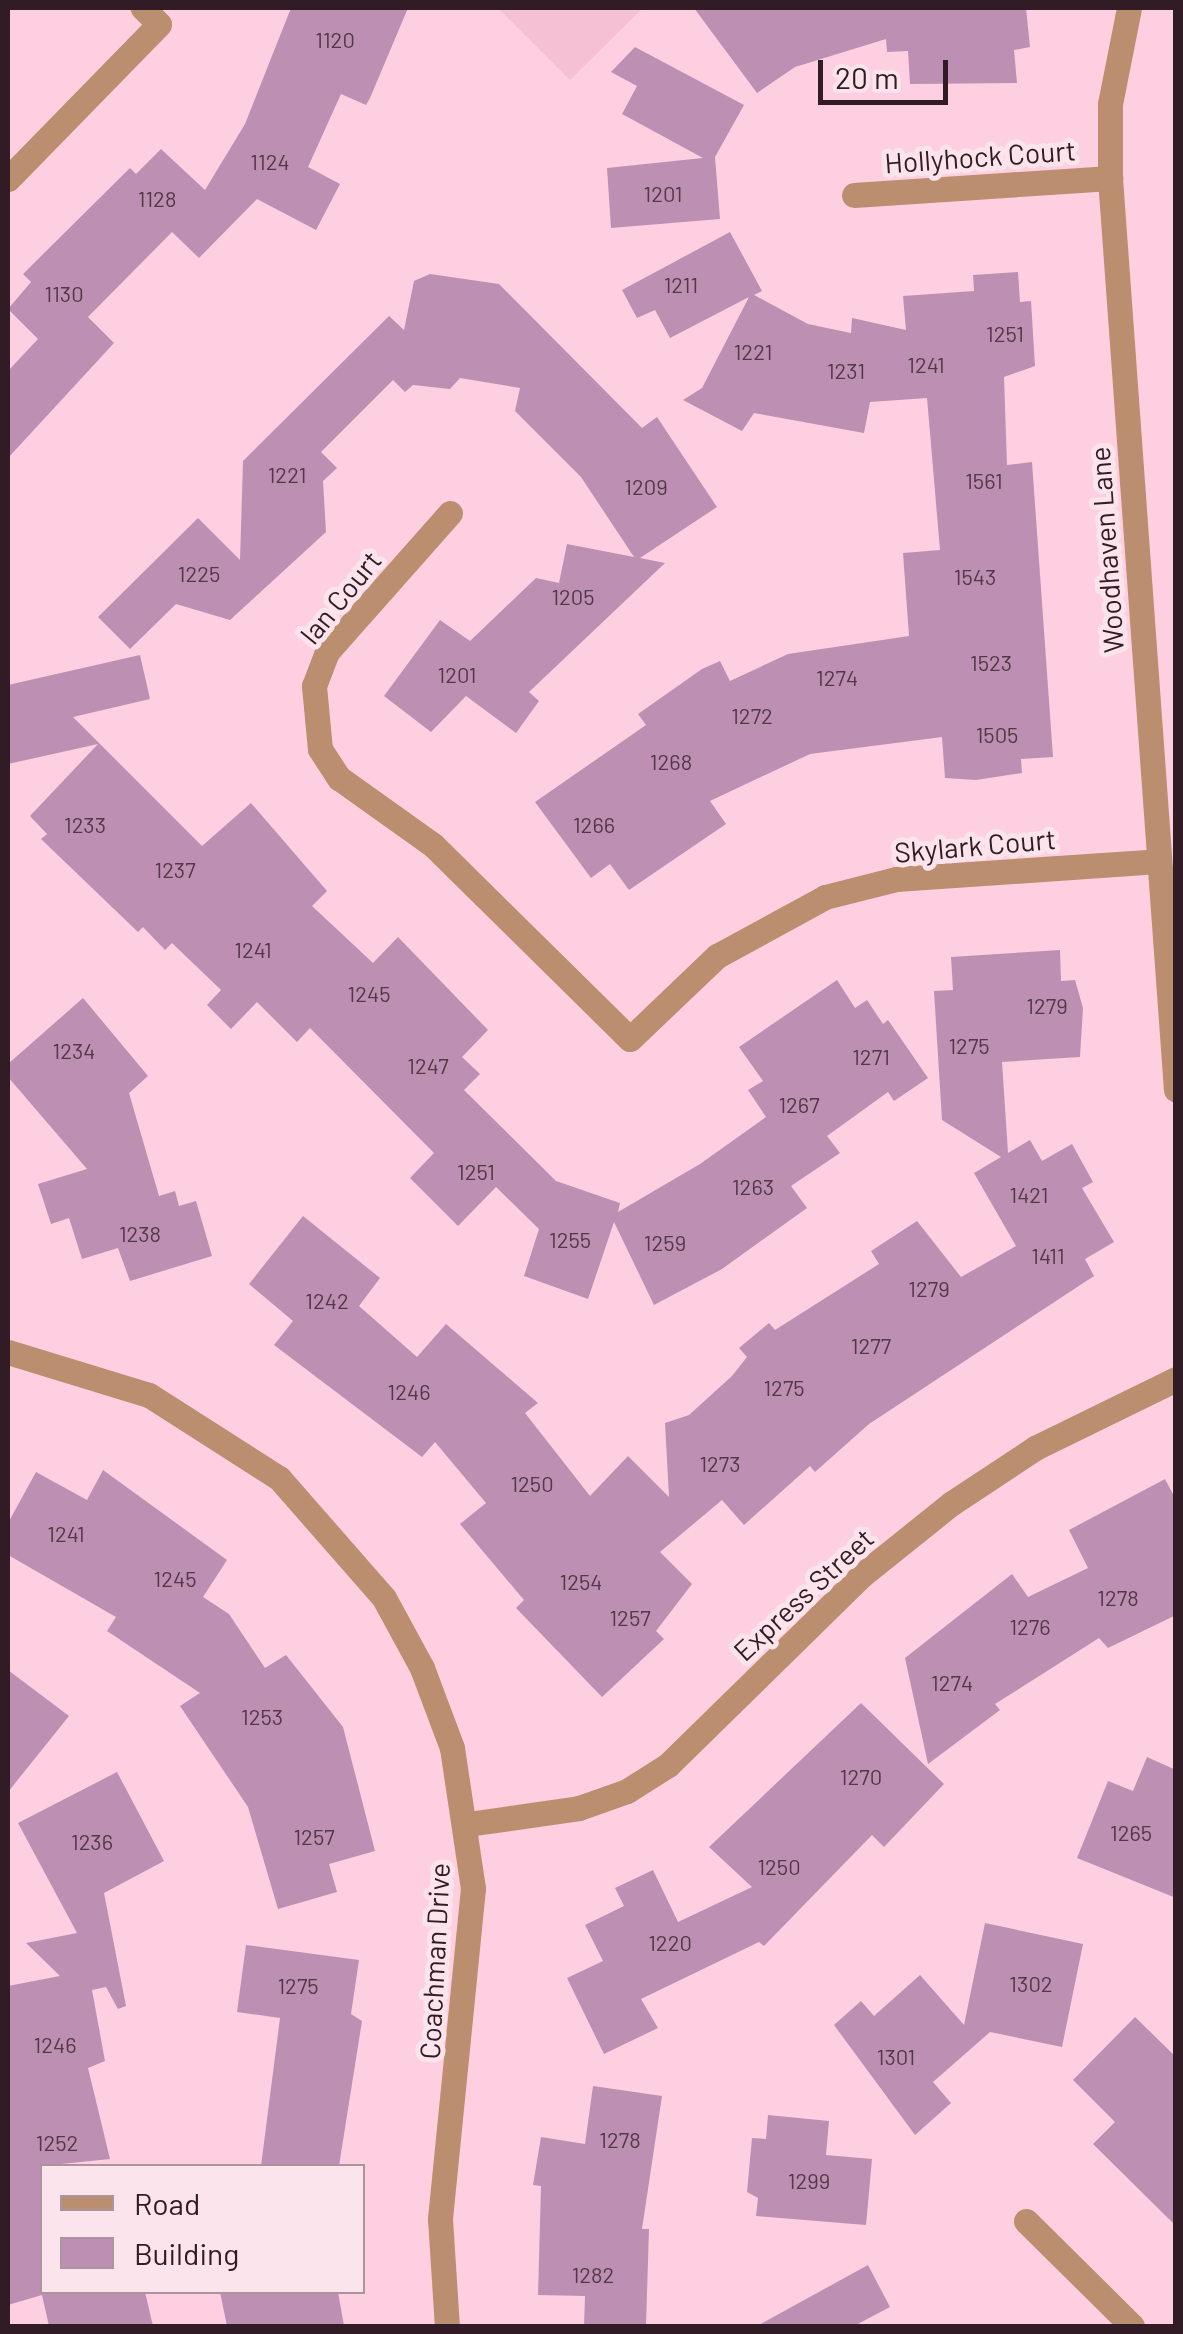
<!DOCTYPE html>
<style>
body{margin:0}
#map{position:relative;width:1183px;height:2334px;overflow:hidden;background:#fecfe0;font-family:Barlow,sans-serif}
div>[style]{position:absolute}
.built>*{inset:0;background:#f5c0d3}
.building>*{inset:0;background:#bd90b3}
.street>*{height:25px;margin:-12.5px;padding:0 12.5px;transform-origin:12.5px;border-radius:12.5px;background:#bb8e70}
span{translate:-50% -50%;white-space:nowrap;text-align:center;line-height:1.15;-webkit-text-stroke:10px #fce4ec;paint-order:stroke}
.number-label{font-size:22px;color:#543848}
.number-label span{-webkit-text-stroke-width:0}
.street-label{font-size:28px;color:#311b24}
.frame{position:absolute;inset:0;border:10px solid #311b24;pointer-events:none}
.legend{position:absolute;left:40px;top:2164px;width:325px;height:130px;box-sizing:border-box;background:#fce4ec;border:2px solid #ab949c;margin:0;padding:12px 18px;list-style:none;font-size:30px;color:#311b24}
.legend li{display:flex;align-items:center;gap:20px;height:50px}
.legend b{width:50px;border:2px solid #ab949c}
.scale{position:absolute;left:818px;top:60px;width:130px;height:45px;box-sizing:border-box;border:5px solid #311b24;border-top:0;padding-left:12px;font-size:30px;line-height:35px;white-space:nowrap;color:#311b24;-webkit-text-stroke:8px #fce4ec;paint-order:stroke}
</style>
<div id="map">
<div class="built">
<div style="clip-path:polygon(498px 8px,643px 8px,570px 80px)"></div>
</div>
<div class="building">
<div style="clip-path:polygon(291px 8px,408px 8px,370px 98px,366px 105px,341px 94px,308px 167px,340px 184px,316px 230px,257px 199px,199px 258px,172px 232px,88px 317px,114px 343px,8px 458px,8px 371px,38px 339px,8px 309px,31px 282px,23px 274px,130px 168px,136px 174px,161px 149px,205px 190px,245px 124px)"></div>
<div style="clip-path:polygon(694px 8px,1026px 8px,1030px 47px,1014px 50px,1017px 83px,910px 84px,908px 51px,887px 52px,886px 39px,795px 67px,757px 93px)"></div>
<div style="clip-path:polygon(635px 47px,744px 105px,715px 157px,720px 219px,611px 228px,607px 168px,703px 158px,622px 114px,637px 86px,611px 72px)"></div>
<div style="clip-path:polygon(730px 232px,762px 291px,754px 295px,808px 324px,851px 333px,852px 318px,906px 330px,903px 296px,974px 291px,973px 275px,1018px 272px,1020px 302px,1031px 301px,1035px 366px,1004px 377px,1007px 465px,1032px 462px,1053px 757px,1021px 759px,1022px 773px,976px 780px,945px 778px,942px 737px,810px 754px,710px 801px,726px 824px,629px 890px,610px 864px,591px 878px,535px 802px,646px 725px,638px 714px,702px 669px,720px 661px,730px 681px,788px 654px,909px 636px,903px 553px,940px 550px,927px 398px,870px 402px,864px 433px,754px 413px,742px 431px,683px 400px,702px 388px,749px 297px,670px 338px,655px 310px,637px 318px,622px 290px)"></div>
<div style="clip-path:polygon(430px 274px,499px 284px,642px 428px,657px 417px,717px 507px,640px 558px,665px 563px,529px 692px,539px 701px,516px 733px,466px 696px,431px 732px,384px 696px,440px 620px,470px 641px,536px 578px,559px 583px,567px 544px,634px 557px,581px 477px,515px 411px,520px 388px,460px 378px,450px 389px,413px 385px,405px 392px,393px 380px,321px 452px,337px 468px,323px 481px,326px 532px,230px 620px,176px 604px,130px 649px,98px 617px,198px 518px,240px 560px,243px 461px,389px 316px,404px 330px,414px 281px)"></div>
<div style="clip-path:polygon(140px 655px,150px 699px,73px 717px,202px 846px,251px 803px,327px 891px,312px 906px,373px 963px,398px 937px,488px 1030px,462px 1057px,480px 1074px,464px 1090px,556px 1181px,620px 1203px,618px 1212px,700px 1164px,766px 1117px,748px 1090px,763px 1081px,739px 1047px,837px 980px,855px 1008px,867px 1000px,883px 1024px,888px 1020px,928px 1078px,894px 1101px,888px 1092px,827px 1136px,840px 1153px,791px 1186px,807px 1208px,722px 1269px,654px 1305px,614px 1222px,588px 1299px,524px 1276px,539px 1229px,496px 1187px,458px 1226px,410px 1178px,434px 1153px,310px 1028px,297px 1042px,257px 1002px,231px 1029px,207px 1005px,221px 990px,172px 943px,165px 950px,143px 927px,138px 932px,41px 839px,47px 834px,30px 816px,98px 744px,8px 764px,8px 685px)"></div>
<div style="clip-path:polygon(1060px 950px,1061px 981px,1075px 980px,1083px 1008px,1080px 1057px,1002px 1062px,1008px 1153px,1030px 1140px,1042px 1161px,1072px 1144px,1093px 1182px,1082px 1188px,1114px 1242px,1085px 1259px,1094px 1276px,869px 1424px,815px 1472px,810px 1466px,744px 1525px,722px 1500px,660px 1552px,692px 1584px,656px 1631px,664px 1639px,602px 1697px,516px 1608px,524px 1600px,460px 1524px,486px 1503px,435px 1442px,422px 1457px,274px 1345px,293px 1321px,249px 1284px,303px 1216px,380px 1278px,359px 1306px,417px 1357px,446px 1324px,538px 1403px,525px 1413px,590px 1496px,628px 1456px,669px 1497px,665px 1423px,689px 1415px,732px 1376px,747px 1357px,739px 1348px,769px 1323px,775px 1330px,879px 1264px,871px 1251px,917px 1221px,961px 1277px,1016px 1246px,974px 1173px,1001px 1157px,942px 1120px,934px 991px,953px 990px,951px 957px)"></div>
<div style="clip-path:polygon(83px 998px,148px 1076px,129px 1093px,159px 1196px,175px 1191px,179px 1206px,196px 1201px,212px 1256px,130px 1281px,118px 1248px,82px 1259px,69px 1218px,51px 1224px,38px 1184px,87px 1169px,8px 1077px,8px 1064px)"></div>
<div style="clip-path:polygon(103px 1470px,227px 1560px,203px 1597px,229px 1614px,265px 1668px,286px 1655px,343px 1727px,375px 1851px,329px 1864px,337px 1892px,278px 1909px,248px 1807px,180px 1706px,200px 1693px,107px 1631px,116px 1617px,8px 1555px,8px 1523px,36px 1472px,87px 1500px)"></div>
<div style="clip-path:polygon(1165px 1479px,1176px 1500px,1176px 1615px,1108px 1648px,1099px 1638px,995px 1704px,1000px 1710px,928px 1764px,905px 1658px,1012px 1574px,1028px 1597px,1088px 1568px,1069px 1530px)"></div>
<div style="clip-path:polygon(8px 1670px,69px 1716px,8px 1792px)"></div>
<div style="clip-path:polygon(861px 1703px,944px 1784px,884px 1847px,872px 1835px,764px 1946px,759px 1942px,641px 1999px,658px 2028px,604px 2054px,567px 1978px,603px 1961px,585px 1925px,624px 1906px,615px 1888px,653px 1870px,678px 1922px,752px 1887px,709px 1847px)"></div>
<div style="clip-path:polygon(1147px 1757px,1176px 1770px,1176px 1898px,1077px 1858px,1108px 1781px,1133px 1791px)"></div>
<div style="clip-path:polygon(117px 1772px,164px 1861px,104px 1893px,126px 2006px,118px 2009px,106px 1987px,92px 1990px,105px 2061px,88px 2068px,110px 2159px,42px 2166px,42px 2292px,145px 2292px,153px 2326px,49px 2326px,42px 2295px,8px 2305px,8px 1986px,60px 1976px,26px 1943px,77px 1933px,18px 1823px)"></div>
<div style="clip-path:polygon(985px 1923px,1083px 1944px,1062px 2047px,990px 2032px,933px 2082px,951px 2103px,915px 2135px,834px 2025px,861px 2001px,874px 2016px,920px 1975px,964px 2025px)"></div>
<div style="clip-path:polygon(246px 1945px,359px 1960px,351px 2014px,362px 2021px,339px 2166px,261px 2166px,280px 2018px,237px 2012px)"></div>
<div style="clip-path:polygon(1135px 2017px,1176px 2057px,1176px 2226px,1093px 2144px,1115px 2122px,1073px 2080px)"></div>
<div style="clip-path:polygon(593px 2086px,662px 2096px,642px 2229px,649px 2229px,646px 2326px,584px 2326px,585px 2296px,538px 2295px,541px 2186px,533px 2185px,541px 2137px,585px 2144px)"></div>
<div style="clip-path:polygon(768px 2115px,829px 2121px,826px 2155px,872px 2159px,866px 2225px,756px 2216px,758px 2198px,747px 2192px,752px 2138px,766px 2139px)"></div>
<div style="clip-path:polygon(868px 2265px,890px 2307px,854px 2326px,757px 2326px)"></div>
<div style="clip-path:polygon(220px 2292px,338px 2292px,344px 2326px,227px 2326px)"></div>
</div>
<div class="street">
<div style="left:1129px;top:8px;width:98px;rotate:101.2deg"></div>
<div style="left:1110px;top:104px;width:74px;rotate:90deg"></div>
<div style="left:1110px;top:178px;width:914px;rotate:85.86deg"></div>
<div style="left:8px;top:179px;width:216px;rotate:-45.7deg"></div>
<div style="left:159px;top:24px;width:23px;rotate:-135deg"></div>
<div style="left:854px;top:195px;width:257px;rotate:-3.8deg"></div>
<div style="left:450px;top:513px;width:186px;rotate:131.5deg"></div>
<div style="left:327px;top:652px;width:36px;rotate:111deg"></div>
<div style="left:314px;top:686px;width:63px;rotate:84.6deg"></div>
<div style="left:320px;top:749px;width:35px;rotate:57deg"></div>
<div style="left:339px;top:778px;width:115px;rotate:35.5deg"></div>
<div style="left:433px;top:845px;width:276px;rotate:44.6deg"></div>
<div style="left:630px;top:1039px;width:120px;rotate:-43.7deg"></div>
<div style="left:717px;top:956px;width:123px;rotate:-28.6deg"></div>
<div style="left:825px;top:897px;width:73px;rotate:-14.2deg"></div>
<div style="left:896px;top:879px;width:263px;rotate:-3.9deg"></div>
<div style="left:8px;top:1352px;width:147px;rotate:17deg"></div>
<div style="left:149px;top:1395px;width:154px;rotate:32.6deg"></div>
<div style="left:279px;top:1478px;width:159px;rotate:48.8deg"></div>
<div style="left:384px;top:1598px;width:80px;rotate:61.5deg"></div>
<div style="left:422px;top:1668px;width:85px;rotate:69.4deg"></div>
<div style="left:452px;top:1748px;width:142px;rotate:81.5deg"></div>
<div style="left:473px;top:1888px;width:333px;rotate:95.7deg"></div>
<div style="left:440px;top:2219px;width:107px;rotate:86.3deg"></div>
<div style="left:468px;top:1824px;width:112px;rotate:-8.2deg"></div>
<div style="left:579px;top:1808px;width:51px;rotate:-19.5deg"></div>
<div style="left:627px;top:1791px;width:49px;rotate:-32.4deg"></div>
<div style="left:668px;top:1765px;width:272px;rotate:-44.4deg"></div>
<div style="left:862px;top:1575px;width:115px;rotate:-38.7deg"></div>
<div style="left:952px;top:1503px;width:100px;rotate:-33.5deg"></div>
<div style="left:1035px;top:1448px;width:157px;rotate:-26.1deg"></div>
<div style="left:1026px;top:2221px;width:149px;rotate:44.7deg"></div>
</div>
<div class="number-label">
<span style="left:335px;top:40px">1120</span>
<span style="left:270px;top:162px">1124</span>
<span style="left:663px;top:194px">1201</span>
<span style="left:157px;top:199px">1128</span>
<span style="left:681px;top:285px">1211</span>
<span style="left:64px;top:294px">1130</span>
<span style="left:1005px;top:334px">1251</span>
<span style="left:753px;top:352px">1221</span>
<span style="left:926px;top:365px">1241</span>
<span style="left:846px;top:371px">1231</span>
<span style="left:287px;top:475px">1221</span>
<span style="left:984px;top:481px">1561</span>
<span style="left:646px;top:487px">1209</span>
<span style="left:199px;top:574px">1225</span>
<span style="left:975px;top:577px">1543</span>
<span style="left:573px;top:597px">1205</span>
<span style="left:991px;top:663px">1523</span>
<span style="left:457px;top:675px">1201</span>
<span style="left:837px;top:678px">1274</span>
<span style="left:752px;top:716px">1272</span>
<span style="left:997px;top:735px">1505</span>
<span style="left:671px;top:762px">1268</span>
<span style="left:85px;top:825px">1233</span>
<span style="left:594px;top:825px">1266</span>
<span style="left:175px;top:870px">1237</span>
<span style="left:253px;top:950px">1241</span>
<span style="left:369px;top:994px">1245</span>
<span style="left:1047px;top:1006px">1279</span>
<span style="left:969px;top:1046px">1275</span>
<span style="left:74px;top:1051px">1234</span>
<span style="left:871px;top:1057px">1271</span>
<span style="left:428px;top:1066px">1247</span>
<span style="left:799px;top:1105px">1267</span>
<span style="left:476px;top:1172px">1251</span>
<span style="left:753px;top:1187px">1263</span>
<span style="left:1029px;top:1195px">1421</span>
<span style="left:140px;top:1234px">1238</span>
<span style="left:570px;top:1240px">1255</span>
<span style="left:665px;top:1243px">1259</span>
<span style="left:1048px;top:1256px">1411</span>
<span style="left:929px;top:1289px">1279</span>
<span style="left:327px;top:1301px">1242</span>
<span style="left:871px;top:1346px">1277</span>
<span style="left:784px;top:1388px">1275</span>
<span style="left:409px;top:1392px">1246</span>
<span style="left:720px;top:1464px">1273</span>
<span style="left:532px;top:1484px">1250</span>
<span style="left:66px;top:1534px">1241</span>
<span style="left:175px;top:1579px">1245</span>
<span style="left:581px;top:1582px">1254</span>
<span style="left:1118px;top:1598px">1278</span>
<span style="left:630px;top:1618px">1257</span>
<span style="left:1030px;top:1627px">1276</span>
<span style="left:952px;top:1683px">1274</span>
<span style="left:262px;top:1717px">1253</span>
<span style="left:861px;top:1777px">1270</span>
<span style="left:1131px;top:1833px">1265</span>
<span style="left:314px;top:1837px">1257</span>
<span style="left:92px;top:1842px">1236</span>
<span style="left:779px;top:1867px">1250</span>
<span style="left:670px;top:1943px">1220</span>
<span style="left:1031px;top:1984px">1302</span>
<span style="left:298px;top:1986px">1275</span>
<span style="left:55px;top:2045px">1246</span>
<span style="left:896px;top:2057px">1301</span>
<span style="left:620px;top:2140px">1278</span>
<span style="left:57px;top:2143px">1252</span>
<span style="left:809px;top:2181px">1299</span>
<span style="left:593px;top:2275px">1282</span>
</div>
<div class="street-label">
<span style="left:980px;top:156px;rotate:-4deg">Hollyhock Court</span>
<span style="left:1106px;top:550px;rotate:-94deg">Woodhaven Lane</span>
<span style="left:340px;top:597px;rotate:-51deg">Ian Court</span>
<span style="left:975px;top:845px;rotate:-5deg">Skylark Court</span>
<span style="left:803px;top:1594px;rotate:-43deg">Express Street</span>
<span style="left:434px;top:1961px;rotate:-87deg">Coachman Drive</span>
</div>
<div class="frame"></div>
<ul class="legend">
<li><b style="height:12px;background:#bb8e70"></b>Road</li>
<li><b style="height:28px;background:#bd90b3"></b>Building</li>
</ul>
<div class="scale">20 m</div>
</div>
